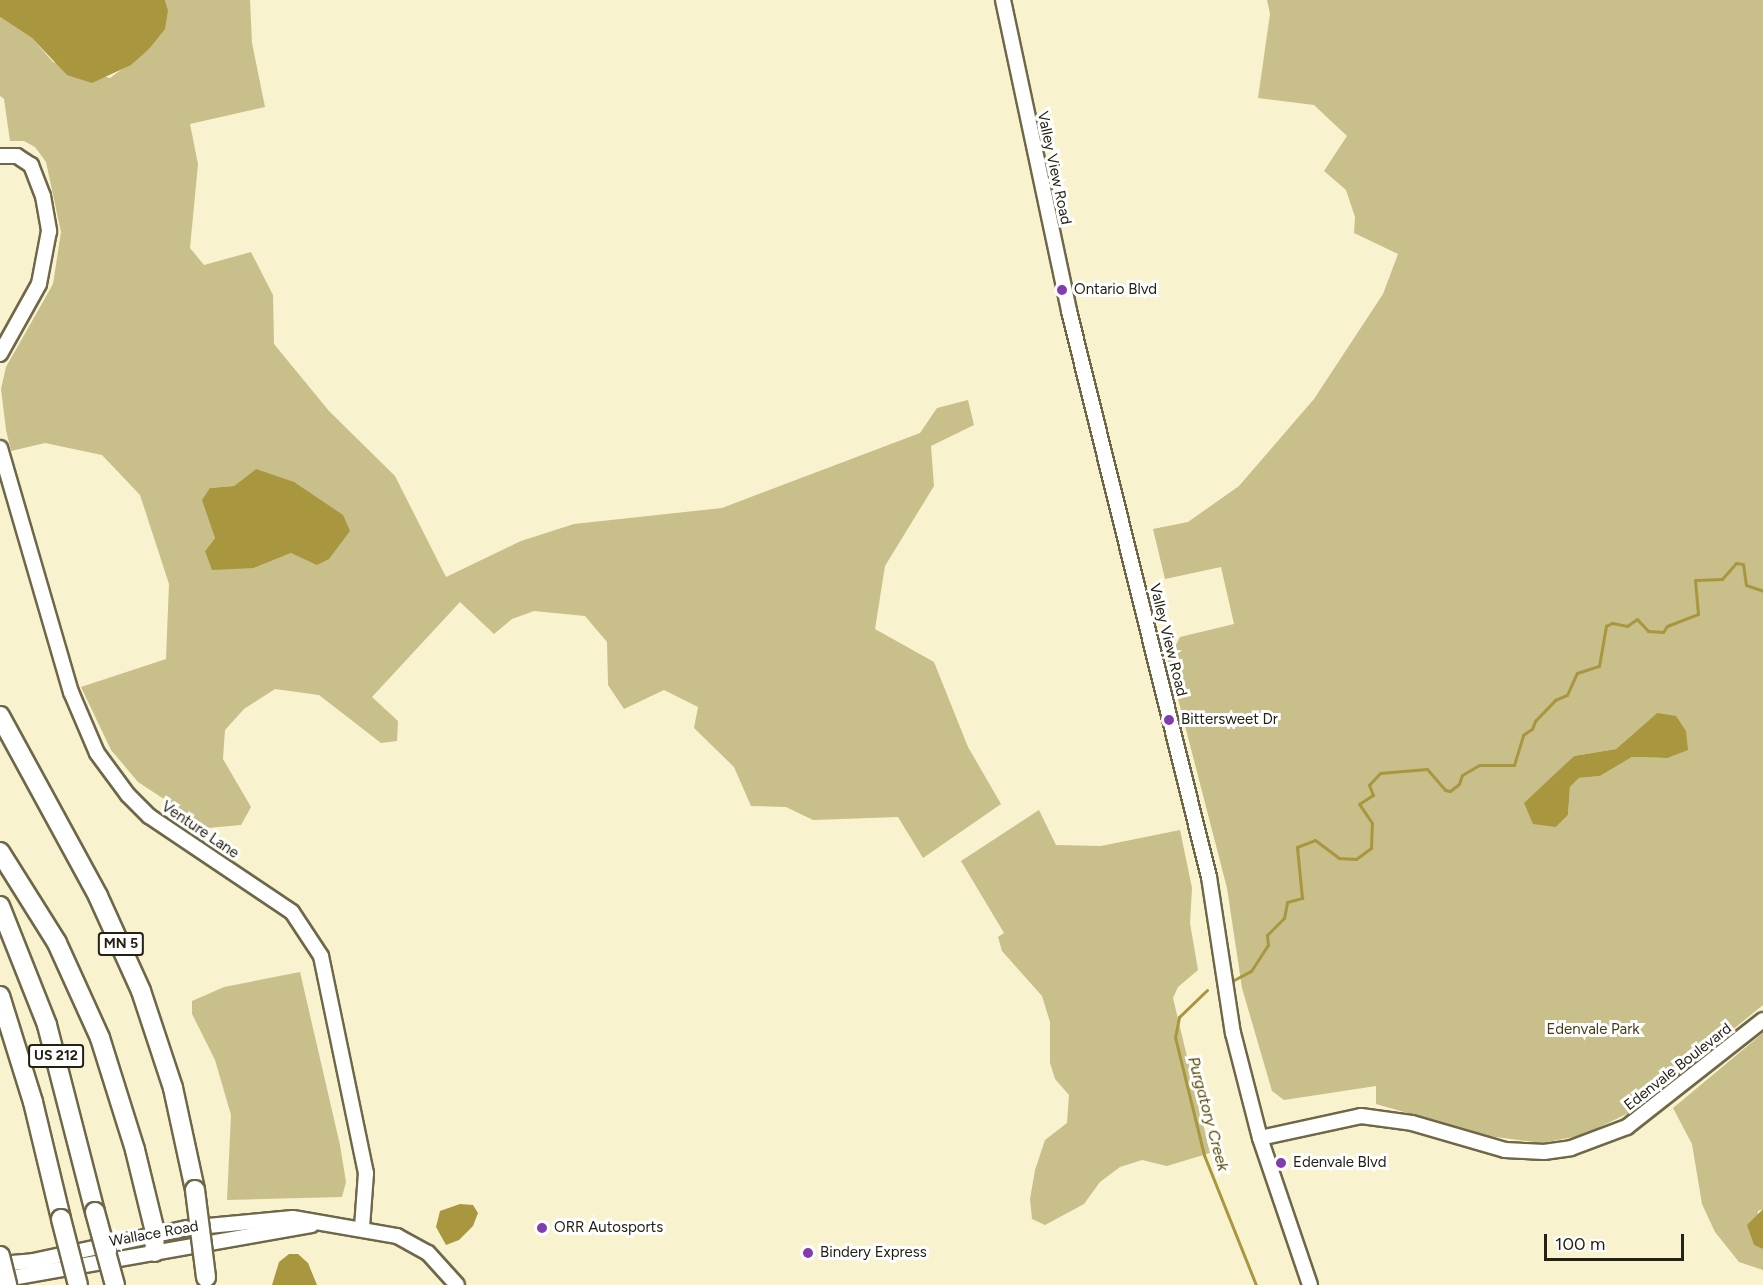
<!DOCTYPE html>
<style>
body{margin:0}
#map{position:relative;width:1763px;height:1285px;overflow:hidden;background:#f9f2ce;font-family:Figtree,sans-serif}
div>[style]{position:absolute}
.green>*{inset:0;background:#c8bf8b}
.water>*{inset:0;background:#a8973e}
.stream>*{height:3px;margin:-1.5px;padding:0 1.5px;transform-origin:1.5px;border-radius:1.5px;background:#a8973e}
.roads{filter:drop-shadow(2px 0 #6e6848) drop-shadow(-2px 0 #6e6848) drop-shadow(0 2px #6e6848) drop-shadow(0 -2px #6e6848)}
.secondary>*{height:14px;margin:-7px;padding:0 7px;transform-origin:7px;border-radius:7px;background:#fff}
.highway>*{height:18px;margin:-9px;padding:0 9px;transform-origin:9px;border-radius:9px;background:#fff}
.bridges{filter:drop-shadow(2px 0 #6e6848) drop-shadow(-2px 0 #6e6848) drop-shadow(0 2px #6e6848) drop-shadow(0 -2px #6e6848)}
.highway-bridge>*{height:18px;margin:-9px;padding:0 9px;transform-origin:9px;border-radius:9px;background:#fff}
.dots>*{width:16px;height:16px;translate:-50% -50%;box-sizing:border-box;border:3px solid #fff;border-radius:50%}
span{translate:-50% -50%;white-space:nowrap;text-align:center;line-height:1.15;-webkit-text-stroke:6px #fff;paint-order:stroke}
.shield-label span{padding:2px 4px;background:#fff;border:2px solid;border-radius:4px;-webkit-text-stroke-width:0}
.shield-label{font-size:14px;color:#242214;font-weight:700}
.street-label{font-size:15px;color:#242214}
.poi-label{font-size:15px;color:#242214}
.left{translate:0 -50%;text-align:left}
.park-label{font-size:15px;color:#453e18}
.water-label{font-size:16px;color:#544800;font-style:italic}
.scale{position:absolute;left:1544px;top:1234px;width:140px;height:27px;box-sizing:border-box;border:3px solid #242214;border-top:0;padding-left:8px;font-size:18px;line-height:21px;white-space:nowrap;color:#242214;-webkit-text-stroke:4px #fff;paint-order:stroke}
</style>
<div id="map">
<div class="green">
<div style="clip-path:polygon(evenodd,165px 0,250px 0,252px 43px,265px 107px,190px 124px,198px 164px,190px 248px,204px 265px,251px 252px,273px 295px,274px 344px,329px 411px,395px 476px,446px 577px,521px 541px,574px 524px,722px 508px,920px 433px,937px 408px,968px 400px,974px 425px,931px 446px,934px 486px,885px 566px,875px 629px,934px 662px,968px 747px,1001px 804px,923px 858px,898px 817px,813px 820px,786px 807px,751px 806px,734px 767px,694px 728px,698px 707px,664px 690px,624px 709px,608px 685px,607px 642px,585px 616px,534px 611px,512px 619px,494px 634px,460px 602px,372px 697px,398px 721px,397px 741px,381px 743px,319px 695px,275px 689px,244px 709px,225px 730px,223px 759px,251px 807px,241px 825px,208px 828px,138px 782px,111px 750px,81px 687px,166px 659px,169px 584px,140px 495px,102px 455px,45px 443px,11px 451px,6px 430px,1px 389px,6px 367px,53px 284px,61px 232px,46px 162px,35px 147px,24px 141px,10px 141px,4px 99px,0 96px,0 17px,32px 38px,53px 62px,110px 78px,149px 49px,168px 10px,165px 0,256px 469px,291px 553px,254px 568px,205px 551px,215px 538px,210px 488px,234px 486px,256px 469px)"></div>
<div style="clip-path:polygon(evenodd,1267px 0,1763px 0,1763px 1005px,1633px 1111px,1583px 1135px,1542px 1143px,1488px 1136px,1376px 1104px,1376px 1086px,1284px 1100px,1272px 1091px,1242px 988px,1227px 888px,1168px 660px,1180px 637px,1234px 624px,1221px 567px,1165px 579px,1153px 529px,1188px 522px,1239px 486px,1314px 399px,1383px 294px,1398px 254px,1354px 233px,1355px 217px,1346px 190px,1324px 171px,1347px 136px,1314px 105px,1258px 98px,1270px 14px,1267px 0,1657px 713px,1667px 758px,1632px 757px,1600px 776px,1579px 778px,1570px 787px,1568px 815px,1556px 827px,1557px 773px,1574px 756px,1616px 749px,1657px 713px)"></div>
<div style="clip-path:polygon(1039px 810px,1056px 845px,1101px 846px,1180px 830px,1192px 888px,1190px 923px,1198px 970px,1178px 987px,1173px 998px,1210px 1153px,1167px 1166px,1142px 1160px,1120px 1167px,1100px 1182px,1084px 1204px,1045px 1225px,1032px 1219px,1030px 1199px,1035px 1170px,1045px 1140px,1067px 1123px,1069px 1095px,1055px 1079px,1050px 1063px,1050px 1022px,1042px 996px,1002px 951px,998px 937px,1004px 933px,961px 861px)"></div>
<div style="clip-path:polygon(300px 972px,340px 1145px,346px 1182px,342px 1197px,227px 1200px,231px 1115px,215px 1060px,192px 1014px,192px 1001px,224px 987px)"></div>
<div style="clip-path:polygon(1763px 1033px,1763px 1209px,1758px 1211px,1754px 1244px,1763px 1249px,1763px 1270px,1739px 1262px,1715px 1232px,1702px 1204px,1692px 1144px,1673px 1108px)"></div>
</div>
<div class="water">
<div style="clip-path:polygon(0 0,165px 0,168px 10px,165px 29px,149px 49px,131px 65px,92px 83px,67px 75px,32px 38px,0 17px)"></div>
<div style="clip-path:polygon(256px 469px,294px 482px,343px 515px,350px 531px,329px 559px,317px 565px,291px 553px,254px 568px,212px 570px,205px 551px,215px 538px,202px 500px,210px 488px,234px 486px)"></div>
<div style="clip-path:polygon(1657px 713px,1676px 716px,1686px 731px,1688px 750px,1667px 758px,1632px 757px,1600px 776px,1579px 778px,1570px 787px,1568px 815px,1556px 827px,1533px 824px,1524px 803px,1574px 756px,1616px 749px)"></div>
<div style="clip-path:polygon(460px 1204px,473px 1205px,478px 1213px,473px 1226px,459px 1240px,446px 1245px,436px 1227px,440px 1211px)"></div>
<div style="clip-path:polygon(1763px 1209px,1763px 1249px,1754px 1245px,1747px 1225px)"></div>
<div style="clip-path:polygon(289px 1254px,298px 1254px,308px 1263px,317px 1285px,272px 1285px,279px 1262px)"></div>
</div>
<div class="stream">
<div style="left:1232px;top:981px;width:21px;rotate:-28deg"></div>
<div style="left:1251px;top:971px;width:31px;rotate:-57deg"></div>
<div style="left:1268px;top:945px;width:10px;rotate:-96deg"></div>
<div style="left:1267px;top:935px;width:24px;rotate:-45deg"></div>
<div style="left:1284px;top:918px;width:16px;rotate:-79deg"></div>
<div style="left:1287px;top:902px;width:16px;rotate:-15deg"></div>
<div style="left:1302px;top:898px;width:51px;rotate:-95.6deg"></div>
<div style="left:1297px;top:847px;width:19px;rotate:-21deg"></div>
<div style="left:1315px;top:840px;width:30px;rotate:37deg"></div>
<div style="left:1339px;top:858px;width:17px;rotate:3deg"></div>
<div style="left:1356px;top:859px;width:19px;rotate:-36deg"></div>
<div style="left:1371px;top:848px;width:25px;rotate:-88deg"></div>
<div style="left:1372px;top:823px;width:23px;rotate:-124deg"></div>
<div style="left:1359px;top:804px;width:17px;rotate:-33deg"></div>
<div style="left:1373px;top:795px;width:11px;rotate:-112deg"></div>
<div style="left:1369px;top:785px;width:16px;rotate:-47deg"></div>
<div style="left:1380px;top:773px;width:47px;rotate:-4.9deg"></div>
<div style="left:1427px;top:769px;width:28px;rotate:49deg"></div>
<div style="left:1445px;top:790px;width:5px;rotate:11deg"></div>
<div style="left:1450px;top:791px;width:11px;rotate:-38deg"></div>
<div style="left:1459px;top:784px;width:9px;rotate:-72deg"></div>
<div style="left:1462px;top:775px;width:20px;rotate:-30deg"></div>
<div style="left:1479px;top:765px;width:35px"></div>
<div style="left:1514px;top:765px;width:31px;rotate:-73deg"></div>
<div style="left:1523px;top:735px;width:11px;rotate:-34deg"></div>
<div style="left:1532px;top:729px;width:9px;rotate:-69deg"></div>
<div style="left:1535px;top:721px;width:29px;rotate:-46deg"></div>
<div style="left:1555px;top:700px;width:13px;rotate:-23deg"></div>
<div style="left:1567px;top:695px;width:24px;rotate:-66deg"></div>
<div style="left:1577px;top:673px;width:23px;rotate:-18deg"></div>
<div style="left:1599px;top:666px;width:41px;rotate:-80.1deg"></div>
<div style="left:1606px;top:626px;width:7px;rotate:-27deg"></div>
<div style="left:1612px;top:623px;width:15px;rotate:11deg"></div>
<div style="left:1627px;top:626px;width:12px;rotate:-35deg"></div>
<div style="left:1637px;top:619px;width:16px;rotate:47deg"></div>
<div style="left:1648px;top:631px;width:15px;rotate:4deg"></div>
<div style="left:1663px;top:632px;width:7px;rotate:-56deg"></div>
<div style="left:1667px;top:626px;width:33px;rotate:-21deg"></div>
<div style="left:1698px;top:614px;width:34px;rotate:-95deg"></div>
<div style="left:1695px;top:580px;width:27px;rotate:-2deg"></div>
<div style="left:1722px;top:579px;width:21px;rotate:-49deg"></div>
<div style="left:1736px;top:563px;width:7px;rotate:8deg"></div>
<div style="left:1743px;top:564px;width:21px;rotate:82deg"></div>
<div style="left:1746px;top:585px;width:18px;rotate:19deg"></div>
<div style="left:1207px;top:990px;width:39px;rotate:136deg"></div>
<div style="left:1179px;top:1017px;width:20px;rotate:101deg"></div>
<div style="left:1175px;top:1037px;width:122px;rotate:76.2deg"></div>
<div style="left:1204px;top:1155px;width:140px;rotate:68.2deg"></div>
</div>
<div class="roads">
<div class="secondary">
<div style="left:1003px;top:0;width:318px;rotate:78deg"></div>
<div style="left:1069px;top:311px;width:583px;rotate:76.11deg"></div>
<div style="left:1209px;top:877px;width:158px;rotate:81.3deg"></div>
<div style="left:1233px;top:1033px;width:108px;rotate:75.6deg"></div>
<div style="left:1260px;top:1138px;width:155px;rotate:71.2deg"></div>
<div style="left:0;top:156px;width:17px"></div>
<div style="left:17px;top:156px;width:17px;rotate:33deg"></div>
<div style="left:31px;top:165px;width:33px;rotate:69deg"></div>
<div style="left:43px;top:196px;width:36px;rotate:80deg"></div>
<div style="left:49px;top:231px;width:54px;rotate:100.7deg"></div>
<div style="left:39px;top:284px;width:80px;rotate:119.1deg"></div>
<div style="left:0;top:448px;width:254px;rotate:73.8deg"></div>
<div style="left:71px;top:692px;width:66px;rotate:66.9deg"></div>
<div style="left:97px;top:753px;width:52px;rotate:53.6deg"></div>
<div style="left:128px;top:795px;width:30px;rotate:45deg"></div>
<div style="left:149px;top:816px;width:172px;rotate:33.9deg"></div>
<div style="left:292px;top:912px;width:53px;rotate:56.6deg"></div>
<div style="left:321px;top:956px;width:222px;rotate:78.3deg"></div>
<div style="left:366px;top:1173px;width:55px;rotate:94.2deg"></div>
<div style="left:1260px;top:1138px;width:103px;rotate:-12.3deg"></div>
<div style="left:1361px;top:1116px;width:51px;rotate:7.8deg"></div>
<div style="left:1412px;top:1123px;width:97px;rotate:16.2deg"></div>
<div style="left:1505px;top:1150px;width:39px;rotate:3deg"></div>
<div style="left:1544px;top:1152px;width:27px;rotate:-8deg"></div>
<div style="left:1571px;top:1148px;width:60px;rotate:-20.6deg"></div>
<div style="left:1627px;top:1127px;width:173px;rotate:-38.2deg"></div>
<div style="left:0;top:1264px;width:33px;rotate:-5deg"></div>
<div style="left:33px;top:1261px;width:157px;rotate:-12.1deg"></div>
<div style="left:187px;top:1228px;width:106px;rotate:-5.4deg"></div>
<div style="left:293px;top:1218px;width:106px;rotate:9.8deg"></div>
<div style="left:397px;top:1236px;width:35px;rotate:29deg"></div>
<div style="left:428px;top:1253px;width:43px;rotate:47.8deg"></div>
<div style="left:0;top:1280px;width:316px;rotate:-10deg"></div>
</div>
<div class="highway">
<div style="left:0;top:716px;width:205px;rotate:61.4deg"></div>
<div style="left:98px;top:896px;width:104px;rotate:65.6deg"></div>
<div style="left:141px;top:991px;width:102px;rotate:71.7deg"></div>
<div style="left:173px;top:1088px;width:104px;rotate:77.8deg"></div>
<div style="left:0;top:852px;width:107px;rotate:57.9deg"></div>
<div style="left:57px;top:943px;width:104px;rotate:65.6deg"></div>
<div style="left:100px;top:1038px;width:117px;rotate:72.6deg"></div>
<div style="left:135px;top:1150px;width:80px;rotate:76.3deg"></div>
<div style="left:154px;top:1228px;width:24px;rotate:88deg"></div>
<div style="left:0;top:906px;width:128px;rotate:68.4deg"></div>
<div style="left:47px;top:1025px;width:193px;rotate:75.6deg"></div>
<div style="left:0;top:996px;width:111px;rotate:72.7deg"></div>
<div style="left:33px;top:1102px;width:120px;rotate:76.5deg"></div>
</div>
</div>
<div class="bridges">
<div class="highway-bridge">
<div style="left:195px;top:1190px;width:88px;rotate:82.8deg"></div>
<div style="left:95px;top:1212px;width:76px;rotate:74.7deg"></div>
<div style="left:61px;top:1219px;width:68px;rotate:75.6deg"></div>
<div style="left:0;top:1256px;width:30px;rotate:76deg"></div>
</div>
</div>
<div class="dots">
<div style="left:1062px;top:290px;background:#813caf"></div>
<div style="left:1169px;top:720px;background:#813caf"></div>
<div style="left:1281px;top:1163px;background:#813caf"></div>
<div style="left:542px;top:1228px;background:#813caf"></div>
<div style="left:808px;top:1253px;background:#813caf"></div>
</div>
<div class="shield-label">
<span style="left:121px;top:944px">MN 5</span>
<span style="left:56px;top:1056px">US 212</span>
</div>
<div class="street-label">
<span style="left:1054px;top:168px;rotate:78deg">Valley View Road</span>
<span style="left:1168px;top:640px;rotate:76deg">Valley View Road</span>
<span style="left:200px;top:830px;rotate:34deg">Venture Lane</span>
<span style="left:1678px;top:1067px;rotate:-38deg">Edenvale Boulevard</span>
<span style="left:154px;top:1234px;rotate:-10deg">Wallace Road</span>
</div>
<div class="poi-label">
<span class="left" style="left:1074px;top:290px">Ontario Blvd</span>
<span class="left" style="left:1181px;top:720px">Bittersweet Dr</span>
<span class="left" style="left:1293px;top:1163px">Edenvale Blvd</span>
<span class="left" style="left:554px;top:1228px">ORR Autosports</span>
<span class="left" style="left:820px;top:1253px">Bindery Express</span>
</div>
<div class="park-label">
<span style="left:1593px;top:1030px">Edenvale Park</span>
</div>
<div class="water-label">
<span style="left:1208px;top:1114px;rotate:75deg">Purgatory Creek</span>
</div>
<div class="scale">100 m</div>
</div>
